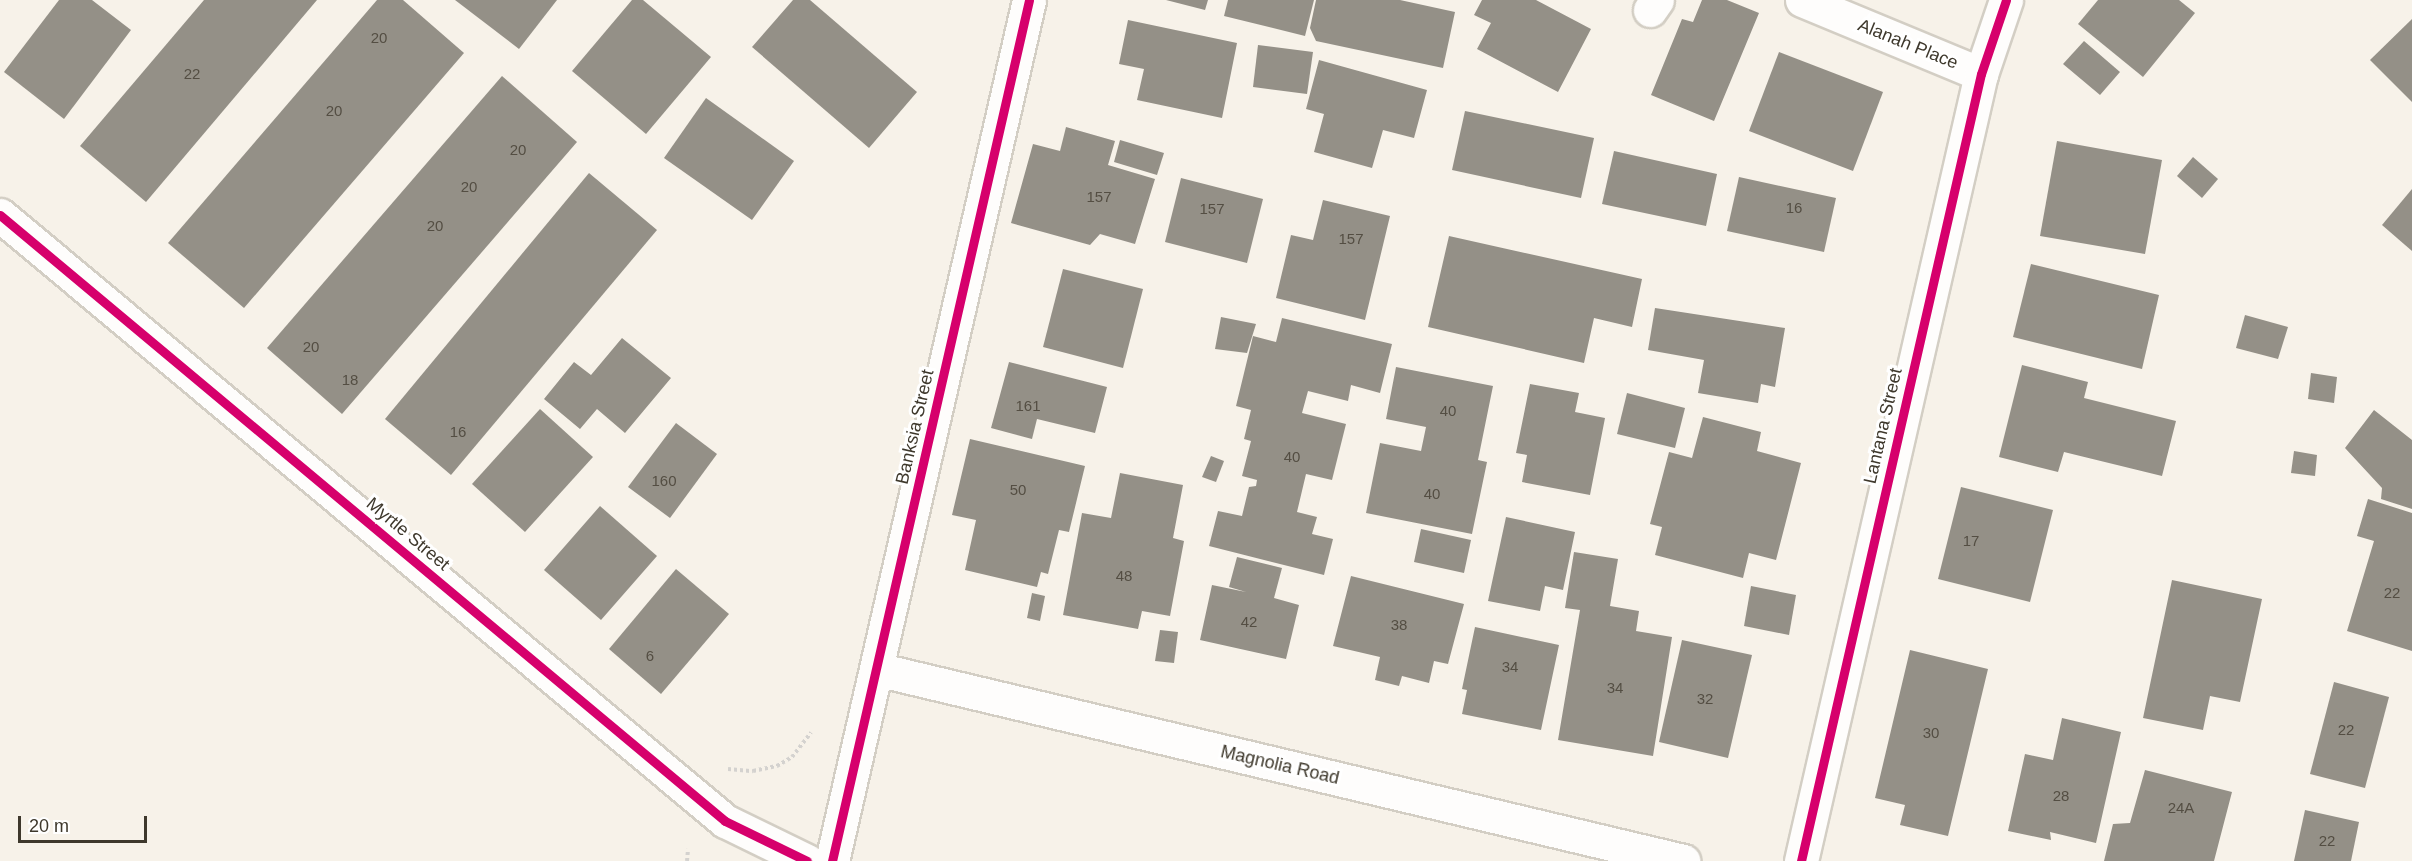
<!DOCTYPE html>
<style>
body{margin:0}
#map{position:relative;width:2412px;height:861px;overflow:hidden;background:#f7f2e9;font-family:Helvetica,sans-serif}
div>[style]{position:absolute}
.building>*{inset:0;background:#949087}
.path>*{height:4px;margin-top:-2px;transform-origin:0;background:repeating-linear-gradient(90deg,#d4d2cf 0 3px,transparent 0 6px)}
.roads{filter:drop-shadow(2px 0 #d3cec4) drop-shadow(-2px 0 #d3cec4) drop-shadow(0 2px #d3cec4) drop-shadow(0 -2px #d3cec4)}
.minor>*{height:33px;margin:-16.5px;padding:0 16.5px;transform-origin:16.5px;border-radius:16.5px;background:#fefdfc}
.tertiary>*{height:33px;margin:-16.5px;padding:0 16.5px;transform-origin:16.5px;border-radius:16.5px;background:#fefdfc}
.cycleway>*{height:9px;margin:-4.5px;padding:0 4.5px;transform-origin:4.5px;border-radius:4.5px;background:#d6006c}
span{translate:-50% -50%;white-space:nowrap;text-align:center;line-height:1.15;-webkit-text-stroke:6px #fff;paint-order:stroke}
.number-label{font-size:15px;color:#544e43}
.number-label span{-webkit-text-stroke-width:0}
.street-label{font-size:18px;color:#3e382c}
.scale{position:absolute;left:18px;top:816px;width:129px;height:27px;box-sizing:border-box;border:3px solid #3e382c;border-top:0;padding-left:8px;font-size:18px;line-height:21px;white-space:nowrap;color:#3e382c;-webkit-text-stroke:4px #fff;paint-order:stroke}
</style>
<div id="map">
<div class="building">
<div style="clip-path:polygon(59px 0,92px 0,131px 30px,64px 119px,4px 72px)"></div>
<div style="clip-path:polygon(204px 0,317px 0,146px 202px,80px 146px)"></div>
<div style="clip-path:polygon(377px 0,403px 0,464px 53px,244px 308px,168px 243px)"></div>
<div style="clip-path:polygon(455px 0,557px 0,519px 49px)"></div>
<div style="clip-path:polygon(632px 0,643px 0,711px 57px,646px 134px,572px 71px)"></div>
<div style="clip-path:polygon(793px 0,810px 0,917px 92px,869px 148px,752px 47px)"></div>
<div style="clip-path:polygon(1166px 0,1208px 0,1205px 10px)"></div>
<div style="clip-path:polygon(1228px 0,1314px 0,1305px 36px,1224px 16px)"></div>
<div style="clip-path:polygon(1316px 0,1400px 0,1455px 12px,1443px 68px,1316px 41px,1310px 28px)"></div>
<div style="clip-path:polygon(1482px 0,1536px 0,1591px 29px,1558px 92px,1477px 49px,1491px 23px,1474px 15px)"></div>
<div style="clip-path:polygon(1702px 0,1727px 0,1759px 13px,1714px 121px,1651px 95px,1682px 19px,1693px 22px)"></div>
<div style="clip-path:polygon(2098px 0,2179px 0,2195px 13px,2143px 77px,2078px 24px)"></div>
<div style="clip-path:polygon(2412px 19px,2412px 102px,2370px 60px)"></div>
<div style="clip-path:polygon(1128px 20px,1237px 43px,1222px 118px,1137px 100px,1144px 69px,1119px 64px)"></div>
<div style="clip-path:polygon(2084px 41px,2120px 72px,2100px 95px,2063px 64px)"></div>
<div style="clip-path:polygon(1258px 45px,1313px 52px,1307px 94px,1253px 87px)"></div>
<div style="clip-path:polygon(1779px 52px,1883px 92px,1853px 171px,1749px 131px)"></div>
<div style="clip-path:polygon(1319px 60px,1427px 90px,1414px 138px,1383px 130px,1372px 168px,1314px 152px,1324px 114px,1306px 109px)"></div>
<div style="clip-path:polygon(502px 76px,577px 142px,342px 414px,267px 348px)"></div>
<div style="clip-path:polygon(706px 98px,794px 161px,752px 220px,664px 158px)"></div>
<div style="clip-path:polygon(1465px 111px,1594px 138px,1581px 198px,1452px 170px)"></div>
<div style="clip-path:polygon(1066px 127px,1115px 141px,1108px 165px,1155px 179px,1135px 244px,1100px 234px,1090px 245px,1011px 223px,1033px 144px,1060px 151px)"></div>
<div style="clip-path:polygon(1120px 140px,1164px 153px,1157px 175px,1114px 162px)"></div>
<div style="clip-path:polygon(2057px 141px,2162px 160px,2145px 254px,2040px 236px)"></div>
<div style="clip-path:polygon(1614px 151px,1717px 174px,1706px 226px,1602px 204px)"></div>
<div style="clip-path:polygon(2193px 157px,2218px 179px,2202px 198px,2177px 176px)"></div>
<div style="clip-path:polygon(589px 173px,657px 230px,451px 475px,385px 419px)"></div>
<div style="clip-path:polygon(1739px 177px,1836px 198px,1824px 252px,1727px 231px)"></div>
<div style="clip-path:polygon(1181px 178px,1263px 199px,1247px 263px,1165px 242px)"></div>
<div style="clip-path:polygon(2412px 189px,2412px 251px,2382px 225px)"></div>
<div style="clip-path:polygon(1323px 200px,1390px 216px,1365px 320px,1276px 298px,1291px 235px,1313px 240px)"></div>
<div style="clip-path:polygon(1449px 236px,1642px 279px,1632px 327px,1594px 318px,1584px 363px,1428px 327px)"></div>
<div style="clip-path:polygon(2031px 264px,2159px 295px,2142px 369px,2013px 337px)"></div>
<div style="clip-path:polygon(1063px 269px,1143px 289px,1123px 368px,1043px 347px)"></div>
<div style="clip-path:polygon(1655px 308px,1785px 328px,1775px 387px,1761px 384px,1758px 403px,1698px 393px,1704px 360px,1648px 350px)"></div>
<div style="clip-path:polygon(2245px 315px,2288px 327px,2278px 359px,2236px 348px)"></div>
<div style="clip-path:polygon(1221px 317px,1256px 324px,1247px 353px,1215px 349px)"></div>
<div style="clip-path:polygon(1282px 318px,1392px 344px,1380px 393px,1351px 385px,1348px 401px,1308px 391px,1302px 413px,1346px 424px,1332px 480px,1306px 474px,1297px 512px,1317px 517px,1312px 534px,1333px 539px,1324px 575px,1209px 546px,1218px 511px,1242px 516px,1249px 487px,1256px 486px,1257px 480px,1242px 476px,1251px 441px,1244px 439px,1251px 410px,1236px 406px,1253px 336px,1276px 342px)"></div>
<div style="clip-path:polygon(622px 338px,671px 378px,625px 433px,597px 409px,580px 429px,544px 399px,574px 362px,591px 375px)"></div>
<div style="clip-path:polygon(1009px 362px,1107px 387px,1095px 433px,1037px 419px,1032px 439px,991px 428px)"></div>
<div style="clip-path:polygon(2022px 365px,2088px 382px,2084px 398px,2176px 421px,2162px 476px,2064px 452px,2058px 472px,1999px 457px)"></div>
<div style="clip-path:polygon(1396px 367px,1493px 386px,1478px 460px,1487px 462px,1472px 534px,1366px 513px,1380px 443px,1421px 451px,1426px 427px,1386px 419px)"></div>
<div style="clip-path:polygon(2311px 373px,2337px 377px,2334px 403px,2308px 399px)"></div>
<div style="clip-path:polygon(1530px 384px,1579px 393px,1575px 412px,1605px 418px,1590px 495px,1522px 482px,1527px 455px,1516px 453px)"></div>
<div style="clip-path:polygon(1627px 393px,1685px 408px,1675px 448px,1617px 434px)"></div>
<div style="clip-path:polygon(540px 409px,593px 457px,525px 532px,472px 484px)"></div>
<div style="clip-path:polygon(2374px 410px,2412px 440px,2412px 509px,2381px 499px,2382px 488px,2345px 448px)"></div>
<div style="clip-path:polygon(1703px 417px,1761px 432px,1757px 451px,1801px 463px,1776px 560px,1749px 553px,1743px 578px,1655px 555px,1662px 527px,1650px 524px,1669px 452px,1692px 458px)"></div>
<div style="clip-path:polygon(676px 423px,717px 454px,670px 518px,628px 487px)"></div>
<div style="clip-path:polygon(970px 439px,1085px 466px,1069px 532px,1059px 530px,1048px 574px,1041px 572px,1037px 587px,965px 570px,976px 520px,952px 515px)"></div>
<div style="clip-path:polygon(2294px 451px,2317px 455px,2315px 476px,2291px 473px)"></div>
<div style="clip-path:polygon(1211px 456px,1224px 461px,1216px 482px,1202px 477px)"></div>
<div style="clip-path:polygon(1120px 473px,1183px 485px,1173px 538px,1184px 541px,1170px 616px,1142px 611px,1138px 629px,1063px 615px,1082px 513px,1111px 518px)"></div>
<div style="clip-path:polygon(1961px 487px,2053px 510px,2030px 602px,1938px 579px)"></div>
<div style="clip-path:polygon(2368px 499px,2412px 513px,2412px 651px,2347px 631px,2374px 541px,2357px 536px)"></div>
<div style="clip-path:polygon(600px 506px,657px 556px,601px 620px,544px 570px)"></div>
<div style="clip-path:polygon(1506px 517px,1575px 532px,1563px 590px,1545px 586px,1540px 611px,1488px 601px)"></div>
<div style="clip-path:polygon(1421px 529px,1471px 540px,1464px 573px,1414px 562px)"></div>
<div style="clip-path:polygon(1574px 552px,1618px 559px,1610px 606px,1639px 611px,1636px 631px,1672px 637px,1653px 756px,1558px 740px,1580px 610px,1565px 608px)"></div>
<div style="clip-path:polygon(1237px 557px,1282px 568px,1274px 598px,1299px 605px,1286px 659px,1200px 640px,1212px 585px,1246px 592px,1229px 587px)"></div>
<div style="clip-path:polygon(676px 569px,729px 614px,661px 694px,609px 649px)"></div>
<div style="clip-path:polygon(1351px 576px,1464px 604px,1448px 664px,1434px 661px,1429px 683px,1402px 676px,1399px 686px,1375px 680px,1380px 657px,1333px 646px)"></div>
<div style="clip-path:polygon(2172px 580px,2262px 599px,2240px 702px,2210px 696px,2203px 730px,2143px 718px)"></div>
<div style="clip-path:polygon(1751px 586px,1796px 595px,1789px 635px,1744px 626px)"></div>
<div style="clip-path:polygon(1032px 593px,1045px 596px,1040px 621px,1027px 618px)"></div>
<div style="clip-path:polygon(1475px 627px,1559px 645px,1541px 730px,1462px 714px,1467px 690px,1462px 689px)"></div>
<div style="clip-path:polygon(1160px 630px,1178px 632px,1174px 663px,1155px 661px)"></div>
<div style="clip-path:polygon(1682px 640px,1752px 655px,1728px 758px,1659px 742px)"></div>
<div style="clip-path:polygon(1910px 650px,1988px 669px,1948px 836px,1900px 825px,1905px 805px,1875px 798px)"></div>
<div style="clip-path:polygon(2334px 682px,2389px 697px,2365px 788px,2310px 774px)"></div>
<div style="clip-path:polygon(2062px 718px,2121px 732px,2096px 843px,2050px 832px,2051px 840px,2008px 831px,2025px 754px,2053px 760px)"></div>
<div style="clip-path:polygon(2145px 770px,2232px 792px,2214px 861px,2104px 861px,2113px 824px,2130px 823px)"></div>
<div style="clip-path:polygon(2305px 810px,2359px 822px,2351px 861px,2294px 861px)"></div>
</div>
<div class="path">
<div style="left:728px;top:769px;width:25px;rotate:5deg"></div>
<div style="left:753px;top:771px;width:25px;rotate:-12deg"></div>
<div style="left:777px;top:766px;width:17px;rotate:-31deg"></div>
<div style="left:792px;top:757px;width:31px;rotate:-52deg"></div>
<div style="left:687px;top:861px;width:12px;rotate:-85deg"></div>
</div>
<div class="roads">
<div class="minor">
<div style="left:1802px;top:0;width:194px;rotate:22.5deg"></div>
<div style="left:1650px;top:10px;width:12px;rotate:-55deg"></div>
<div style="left:0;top:215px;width:945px;rotate:39.89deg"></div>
<div style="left:725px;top:821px;width:91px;rotate:26deg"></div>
<div style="left:876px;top:669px;width:830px;rotate:13.38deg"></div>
<div style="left:1801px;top:861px;width:807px;rotate:-77.12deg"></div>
<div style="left:1981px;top:74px;width:78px;rotate:-71.3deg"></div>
</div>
<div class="tertiary">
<div style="left:832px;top:861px;width:883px;rotate:-77.11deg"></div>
</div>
</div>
<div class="cycleway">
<div style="left:0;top:215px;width:945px;rotate:39.89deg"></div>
<div style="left:725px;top:821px;width:91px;rotate:26deg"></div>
<div style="left:832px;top:861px;width:883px;rotate:-77.11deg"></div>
<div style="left:1801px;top:861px;width:807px;rotate:-77.12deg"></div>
<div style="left:1981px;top:74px;width:78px;rotate:-71.3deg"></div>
</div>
<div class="number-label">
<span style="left:379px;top:38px">20</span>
<span style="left:192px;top:74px">22</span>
<span style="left:334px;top:111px">20</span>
<span style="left:518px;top:150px">20</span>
<span style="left:469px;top:187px">20</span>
<span style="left:1099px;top:197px">157</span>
<span style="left:1794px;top:208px">16</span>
<span style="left:1212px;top:209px">157</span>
<span style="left:435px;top:226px">20</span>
<span style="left:1351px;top:239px">157</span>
<span style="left:311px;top:347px">20</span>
<span style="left:350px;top:380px">18</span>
<span style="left:1028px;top:406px">161</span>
<span style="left:1448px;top:411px">40</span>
<span style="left:458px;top:432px">16</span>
<span style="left:1292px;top:457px">40</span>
<span style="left:664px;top:481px">160</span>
<span style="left:1018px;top:490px">50</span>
<span style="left:1432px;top:494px">40</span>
<span style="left:1971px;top:541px">17</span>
<span style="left:1124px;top:576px">48</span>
<span style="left:2392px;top:593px">22</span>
<span style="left:1249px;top:622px">42</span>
<span style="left:1399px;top:625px">38</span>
<span style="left:650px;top:656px">6</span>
<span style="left:1510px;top:667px">34</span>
<span style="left:1615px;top:688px">34</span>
<span style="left:1705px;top:699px">32</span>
<span style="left:2346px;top:730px">22</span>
<span style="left:1931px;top:733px">30</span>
<span style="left:2061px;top:796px">28</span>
<span style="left:2181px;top:808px">24A</span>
<span style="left:2327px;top:841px">22</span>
</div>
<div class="street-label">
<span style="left:1908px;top:44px;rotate:22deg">Alanah Place</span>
<span style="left:1883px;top:426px;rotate:-77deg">Lantana Street</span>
<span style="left:915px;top:427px;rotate:-77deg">Banksia Street</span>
<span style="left:408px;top:534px;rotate:40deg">Myrtle Street</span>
<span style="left:1280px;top:765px;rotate:13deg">Magnolia Road</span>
</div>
<div class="scale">20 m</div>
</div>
